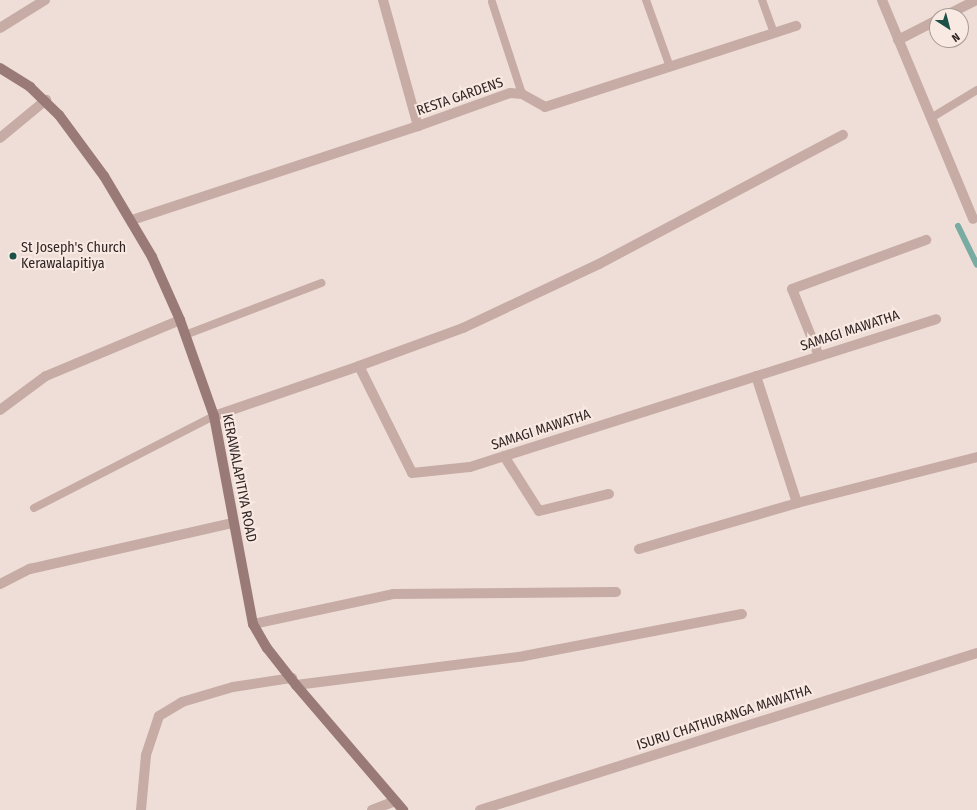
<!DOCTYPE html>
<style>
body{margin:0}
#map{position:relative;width:977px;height:810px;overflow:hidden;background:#efded7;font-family:"Fira Sans Condensed",sans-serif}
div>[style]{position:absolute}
.stream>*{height:6px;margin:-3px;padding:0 3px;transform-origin:3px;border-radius:3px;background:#78aba1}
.lane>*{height:8px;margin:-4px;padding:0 4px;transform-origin:4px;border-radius:4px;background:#c6aca4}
.street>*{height:10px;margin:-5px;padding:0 5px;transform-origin:5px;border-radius:5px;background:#c6aca4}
.secondary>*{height:10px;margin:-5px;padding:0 5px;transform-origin:5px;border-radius:5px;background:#9a7a76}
.dots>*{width:11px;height:11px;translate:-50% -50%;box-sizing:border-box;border:2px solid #f8e9e3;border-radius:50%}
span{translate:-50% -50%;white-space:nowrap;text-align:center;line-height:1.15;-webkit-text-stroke:4px #f8e9e3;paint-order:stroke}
.street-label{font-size:14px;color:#322625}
.poi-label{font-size:14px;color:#322625}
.left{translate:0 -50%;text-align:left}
.north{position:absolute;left:929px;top:8px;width:40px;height:40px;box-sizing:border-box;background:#f8e9e3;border:1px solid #a99b97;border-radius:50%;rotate:144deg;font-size:11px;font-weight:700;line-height:16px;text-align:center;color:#322625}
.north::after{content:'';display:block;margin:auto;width:14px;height:18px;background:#1d5148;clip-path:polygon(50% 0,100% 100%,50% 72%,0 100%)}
</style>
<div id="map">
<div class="stream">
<div style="left:958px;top:226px;width:43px;rotate:64deg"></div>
</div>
<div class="lane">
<div style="left:646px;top:0;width:71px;rotate:70.3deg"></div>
<div style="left:762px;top:0;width:33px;rotate:70deg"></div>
<div style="left:492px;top:2px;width:97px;rotate:71.9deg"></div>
<div style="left:931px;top:118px;width:54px;rotate:-31.3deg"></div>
<div style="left:185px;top:335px;width:146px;rotate:-20.9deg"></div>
<div style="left:34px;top:508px;width:202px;rotate:-27.1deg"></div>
</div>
<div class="street">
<div style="left:383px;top:0;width:131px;rotate:74.5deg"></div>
<div style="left:882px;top:0;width:237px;rotate:67.4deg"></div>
<div style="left:945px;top:16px;width:35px;rotate:-27deg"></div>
<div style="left:0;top:28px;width:53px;rotate:-31.9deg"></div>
<div style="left:898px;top:40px;width:44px;rotate:-27.1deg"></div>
<div style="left:0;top:138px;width:60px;rotate:-39.6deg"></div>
<div style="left:132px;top:220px;width:301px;rotate:-18.2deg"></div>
<div style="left:418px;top:126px;width:98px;rotate:-19.7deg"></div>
<div style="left:510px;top:93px;width:12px;rotate:5deg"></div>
<div style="left:522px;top:94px;width:26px;rotate:29deg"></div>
<div style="left:545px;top:107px;width:264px;rotate:-17.9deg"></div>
<div style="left:819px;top:356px;width:72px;rotate:-111.9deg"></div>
<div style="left:792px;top:289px;width:143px;rotate:-20.1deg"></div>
<div style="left:359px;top:366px;width:111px;rotate:-20.1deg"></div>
<div style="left:463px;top:328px;width:150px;rotate:-25.2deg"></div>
<div style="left:599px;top:264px;width:276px;rotate:-27.9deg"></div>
<div style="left:756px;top:376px;width:133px;rotate:72.1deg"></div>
<div style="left:797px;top:503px;width:186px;rotate:-14.3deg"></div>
<div style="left:0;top:410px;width:57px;rotate:-36.5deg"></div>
<div style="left:46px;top:376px;width:145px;rotate:-22.7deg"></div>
<div style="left:214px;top:416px;width:153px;rotate:-19deg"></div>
<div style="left:359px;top:366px;width:119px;rotate:63.6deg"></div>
<div style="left:412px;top:473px;width:58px;rotate:-5.9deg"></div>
<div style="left:470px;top:467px;width:489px;rotate:-17.6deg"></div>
<div style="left:504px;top:456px;width:65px;rotate:57.5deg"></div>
<div style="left:539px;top:511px;width:72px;rotate:-13.7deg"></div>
<div style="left:639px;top:549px;width:165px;rotate:-16.2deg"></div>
<div style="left:0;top:584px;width:34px;rotate:-27deg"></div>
<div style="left:30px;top:569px;width:208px;rotate:-12.8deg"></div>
<div style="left:253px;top:624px;width:143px;rotate:-12.1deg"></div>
<div style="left:393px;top:594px;width:223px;rotate:-0.5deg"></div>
<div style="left:296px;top:685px;width:230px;rotate:-7.2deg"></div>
<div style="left:524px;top:656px;width:222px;rotate:-10.9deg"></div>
<div style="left:141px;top:810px;width:55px;rotate:-84.8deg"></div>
<div style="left:146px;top:755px;width:41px;rotate:-71.6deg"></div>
<div style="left:159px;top:716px;width:27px;rotate:-31deg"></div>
<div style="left:182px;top:702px;width:53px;rotate:-16.4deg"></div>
<div style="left:233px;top:687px;width:60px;rotate:-8.7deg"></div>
<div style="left:372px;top:810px;width:25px;rotate:-21deg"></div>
<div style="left:480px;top:810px;width:521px;rotate:-17.53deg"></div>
</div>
<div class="secondary">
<div style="left:0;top:68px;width:36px;rotate:32deg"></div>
<div style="left:30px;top:87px;width:40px;rotate:44deg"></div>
<div style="left:59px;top:115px;width:76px;rotate:53.6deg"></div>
<div style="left:104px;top:176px;width:94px;rotate:59.3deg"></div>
<div style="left:152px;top:257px;width:69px;rotate:66deg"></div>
<div style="left:180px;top:320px;width:102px;rotate:70.5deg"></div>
<div style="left:214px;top:416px;width:212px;rotate:79.4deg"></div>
<div style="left:253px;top:624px;width:28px;rotate:60deg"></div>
<div style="left:267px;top:648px;width:47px;rotate:51.9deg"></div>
<div style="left:296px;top:685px;width:165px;rotate:49.4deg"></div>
</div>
<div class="dots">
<div style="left:13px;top:256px;background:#1d5148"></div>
</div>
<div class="street-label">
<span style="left:460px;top:97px;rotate:-19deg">RESTA GARDENS</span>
<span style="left:850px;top:331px;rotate:-18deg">SAMAGI MAWATHA</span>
<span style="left:541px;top:430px;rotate:-18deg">SAMAGI MAWATHA</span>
<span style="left:239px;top:478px;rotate:79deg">KERAWALAPITIYA ROAD</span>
<span style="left:724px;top:718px;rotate:-18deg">ISURU CHATHURANGA MAWATHA</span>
</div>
<div class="poi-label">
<span class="left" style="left:21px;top:256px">St Joseph's Church<br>Kerawalapitiya</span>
</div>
<div class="north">N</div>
</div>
